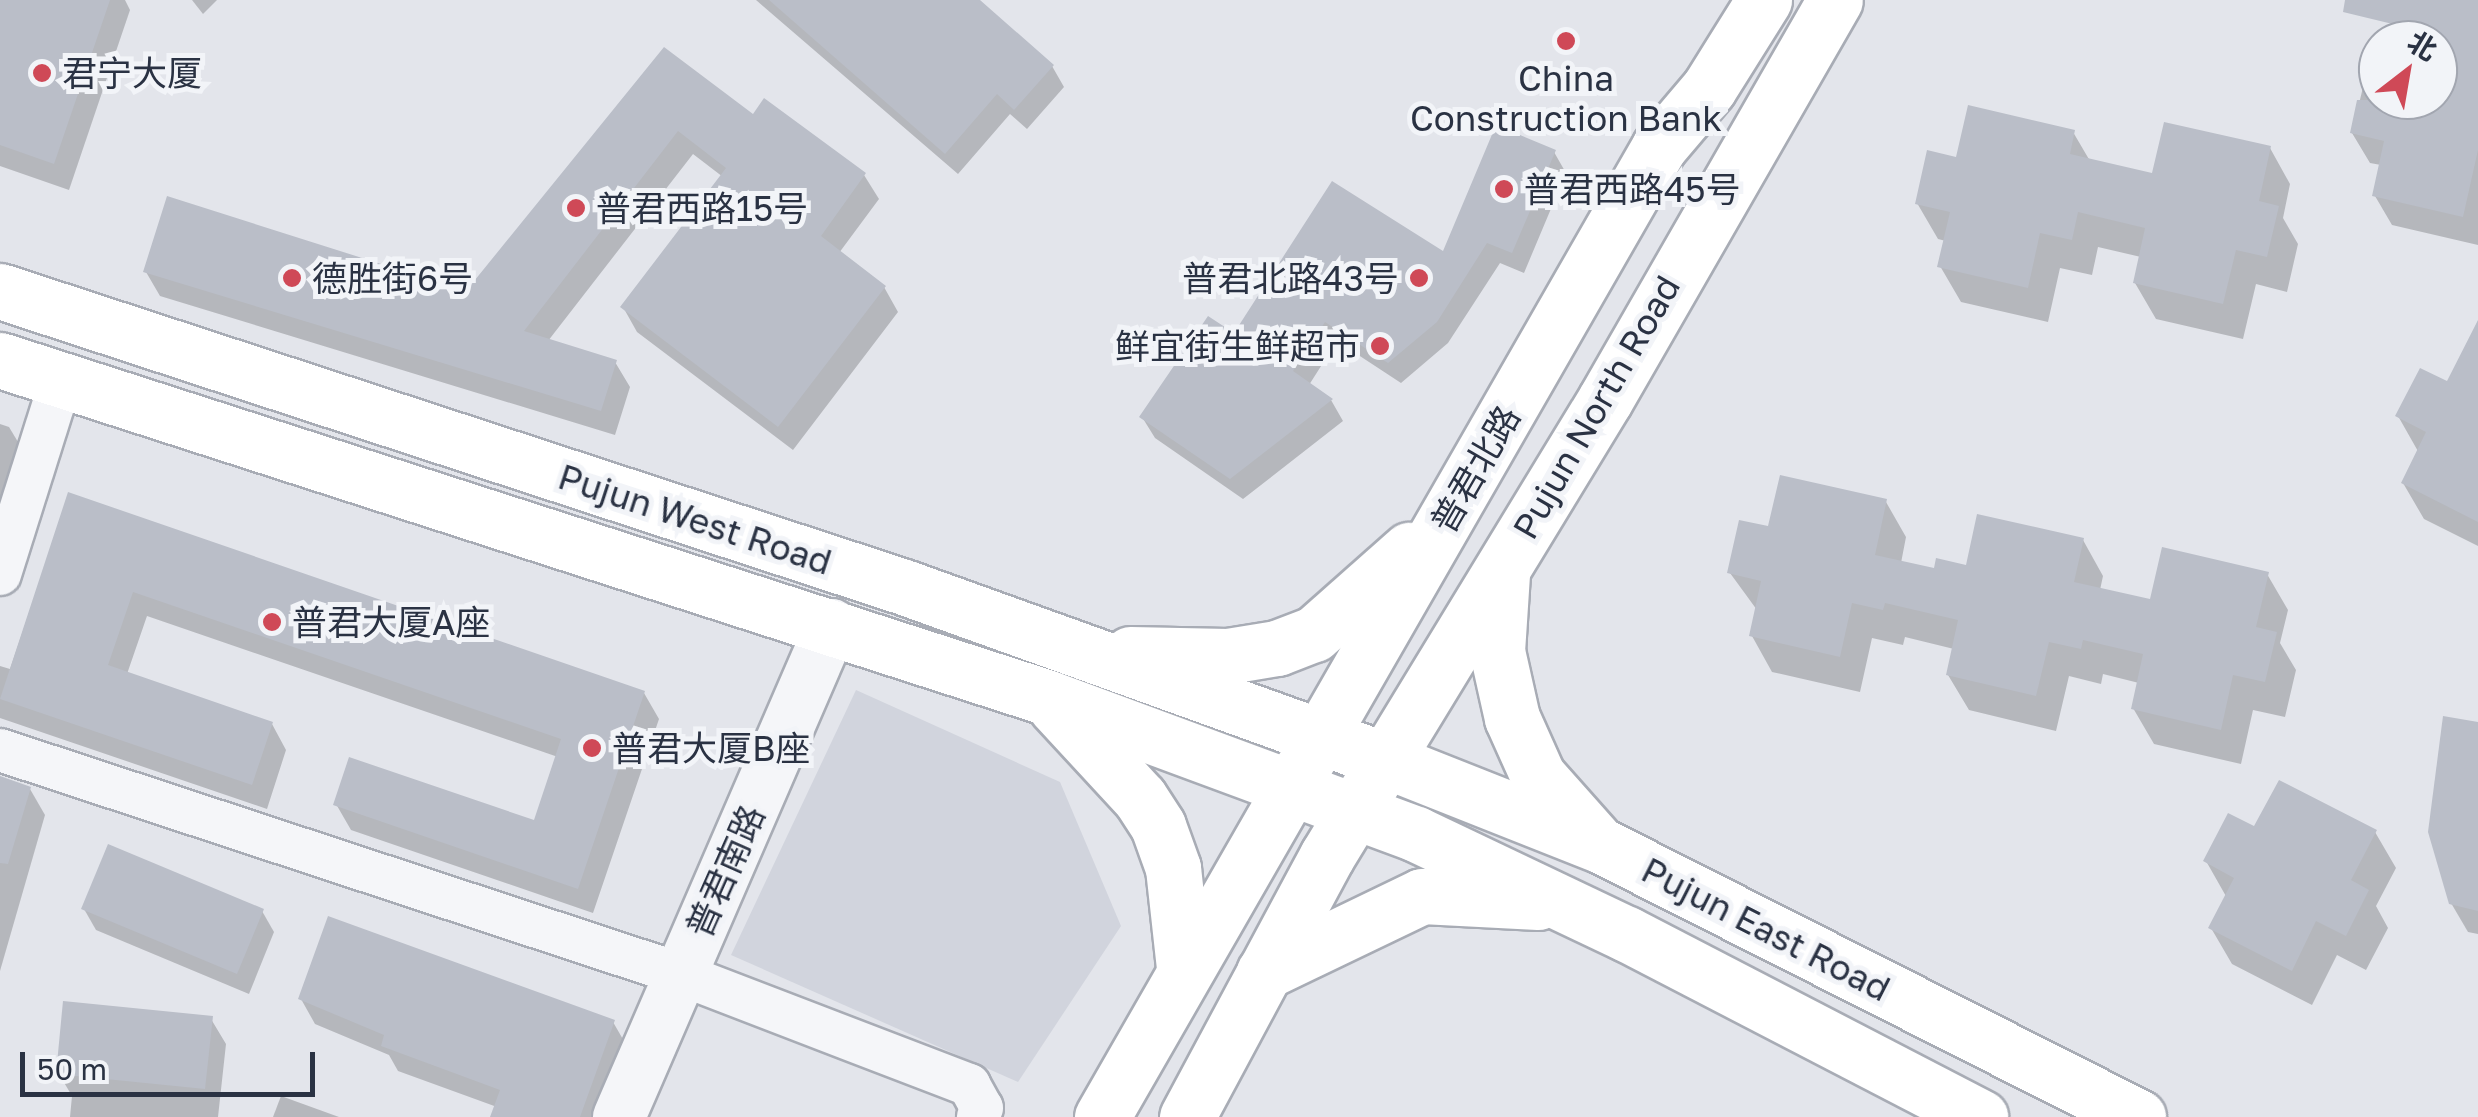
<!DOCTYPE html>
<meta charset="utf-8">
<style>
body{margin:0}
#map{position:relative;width:2478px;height:1117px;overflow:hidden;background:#e3e5eb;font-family:"Golos Text","Noto Sans SC",sans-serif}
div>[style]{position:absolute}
.built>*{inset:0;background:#d1d4dd}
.shadow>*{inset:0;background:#0003}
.building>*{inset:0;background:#babec8}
.roads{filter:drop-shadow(2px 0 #a8acb5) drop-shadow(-2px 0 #a8acb5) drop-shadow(0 2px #a8acb5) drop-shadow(0 -2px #a8acb5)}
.minor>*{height:42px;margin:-21px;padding:0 21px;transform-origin:21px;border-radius:21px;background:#f5f6f9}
.tertiary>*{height:52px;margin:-26px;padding:0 26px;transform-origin:26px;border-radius:26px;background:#f5f6f9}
.secondary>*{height:55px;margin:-27.5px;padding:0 27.5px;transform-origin:27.5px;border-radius:27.5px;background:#fff}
.dots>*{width:28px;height:28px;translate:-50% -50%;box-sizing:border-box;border:5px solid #f2f4f8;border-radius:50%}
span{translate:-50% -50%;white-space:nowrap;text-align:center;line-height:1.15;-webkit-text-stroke:10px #f2f4f8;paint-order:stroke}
.poi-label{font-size:35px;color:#2a3243}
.left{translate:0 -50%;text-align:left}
.right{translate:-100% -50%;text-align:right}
.street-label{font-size:35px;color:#2a3243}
.north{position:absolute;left:2358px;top:20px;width:100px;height:100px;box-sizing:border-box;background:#f2f4f8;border:2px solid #a2a6b0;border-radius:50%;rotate:31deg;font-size:28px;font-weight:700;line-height:40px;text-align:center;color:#2a3243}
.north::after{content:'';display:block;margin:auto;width:35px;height:45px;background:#cf4957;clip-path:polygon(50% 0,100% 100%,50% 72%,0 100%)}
.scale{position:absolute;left:20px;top:1052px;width:295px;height:45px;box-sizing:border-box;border:5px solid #2a3243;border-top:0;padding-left:12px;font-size:30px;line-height:35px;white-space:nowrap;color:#2a3243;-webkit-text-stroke:8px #f2f4f8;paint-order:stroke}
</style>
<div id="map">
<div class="built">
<div style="clip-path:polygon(856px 690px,1060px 782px,1121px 926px,1018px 1082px,731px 955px)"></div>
</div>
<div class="shadow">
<div style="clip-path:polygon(0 0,125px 0,130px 10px,69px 190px,0 166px)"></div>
<div style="clip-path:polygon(192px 0,217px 0,203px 14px)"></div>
<div style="clip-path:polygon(756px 0,976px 0,1052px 66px,1064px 87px,1027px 129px,1010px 114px,958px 174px)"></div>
<div style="clip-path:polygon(2406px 0,2478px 0,2478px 245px,2392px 225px,2375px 196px,2381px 165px,2370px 163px,2352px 133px,2364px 83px,2378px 86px,2378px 100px,2438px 100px,2438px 40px,2405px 40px,2399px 25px)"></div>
<div style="clip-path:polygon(664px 50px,754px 117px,864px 175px,879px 199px,839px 253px,884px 287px,898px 312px,793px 450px,637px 332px,623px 307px,723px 177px,693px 154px,548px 341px,615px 362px,630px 387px,615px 435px,160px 296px,146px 272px,467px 294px)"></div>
<div style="clip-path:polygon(2073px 132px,2090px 161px,2154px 176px,2270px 148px,2290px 184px,2283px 218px,2298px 244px,2287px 292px,2256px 284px,2243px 339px,2156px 319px,2135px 283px,2141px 257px,2098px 247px,2092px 275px,2060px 268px,2048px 322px,1961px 302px,1940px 266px,1946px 241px,1938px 239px,1917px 203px,1958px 160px)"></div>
<div style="clip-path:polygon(1554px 152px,1566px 173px,1524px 273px,1500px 263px,1448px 343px,1401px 383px,1337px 341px,1309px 385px,1331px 400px,1343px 421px,1243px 499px,1155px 438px,1142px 417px,1235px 337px,1444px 255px)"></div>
<div style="clip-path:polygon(2478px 341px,2478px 546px,2424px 519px,2403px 483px,2419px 453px,2398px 416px,2448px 384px)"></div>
<div style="clip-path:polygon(0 424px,9px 427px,24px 452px,0 531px)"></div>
<div style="clip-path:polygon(69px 495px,644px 693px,659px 719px,593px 913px,351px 830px,336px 804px,536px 823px,558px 757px,147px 616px,127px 674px,272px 724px,286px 750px,267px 809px,0 718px,0 666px,10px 669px)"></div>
<div style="clip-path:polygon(1886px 502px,1906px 537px,1901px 563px,1935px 572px,2083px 540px,2103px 576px,2100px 590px,2152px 602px,2267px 574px,2288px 610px,2280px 643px,2296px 670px,2285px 717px,2253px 710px,2241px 764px,2154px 744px,2133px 708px,2139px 683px,2103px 674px,2101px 684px,2069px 676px,2056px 731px,1969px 710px,1948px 675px,1954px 649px,1905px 637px,1903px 645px,1872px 638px,1860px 692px,1772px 672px,1752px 636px,1757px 610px,1730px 573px,1770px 529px)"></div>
<div style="clip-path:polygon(2478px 725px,2478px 934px,2468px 932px,2451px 903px)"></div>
<div style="clip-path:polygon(0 778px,30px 789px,45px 815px,0 971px)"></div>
<div style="clip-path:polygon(2256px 830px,2375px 832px,2396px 868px,2376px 906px,2388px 928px,2366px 970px,2337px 955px,2312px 1005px,2232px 964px,2211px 928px,2227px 898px,2206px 861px)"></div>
<div style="clip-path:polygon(84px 909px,262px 911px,274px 932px,249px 994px,96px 930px)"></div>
<div style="clip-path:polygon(301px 999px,613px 1022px,628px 1048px,603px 1117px,493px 1117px,497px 1107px,398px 1071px,389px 1055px,315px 1024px)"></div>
<div style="clip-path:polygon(211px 1019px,226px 1044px,218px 1117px,70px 1117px,72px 1096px,59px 1074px)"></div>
<div style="clip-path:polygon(281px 1096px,339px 1117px,273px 1117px)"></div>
</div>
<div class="building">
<div style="clip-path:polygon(0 0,110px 0,54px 164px,0 145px)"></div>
<div style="clip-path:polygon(769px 0,980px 0,1054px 65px,1014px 110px,997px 94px,945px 154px)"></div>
<div style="clip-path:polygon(2345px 0,2478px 0,2478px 150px,2463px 217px,2372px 196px,2384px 141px,2350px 133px,2357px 100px,2438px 100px,2438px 40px,2402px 40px,2405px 27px,2343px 12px)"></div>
<div style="clip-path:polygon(664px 47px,753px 114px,764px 98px,866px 173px,821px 236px,886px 286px,778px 427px,620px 307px,726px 168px,678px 131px,524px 331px,617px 360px,601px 411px,143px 272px,167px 196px,466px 291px)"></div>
<div style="clip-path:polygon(1968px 105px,2075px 130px,2070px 154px,2152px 173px,2164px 122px,2271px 146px,2259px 201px,2279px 206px,2267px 257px,2236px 250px,2223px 304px,2133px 283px,2145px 228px,2078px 212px,2072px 240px,2040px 233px,2028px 288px,1937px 267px,1950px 212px,1915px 204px,1927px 150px,1956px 157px)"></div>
<div style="clip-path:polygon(1496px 125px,1556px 150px,1512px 253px,1487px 243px,1437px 322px,1388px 363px,1325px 322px,1293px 371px,1333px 399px,1230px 479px,1139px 417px,1208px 316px,1234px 333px,1332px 181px,1443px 251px)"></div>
<div style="clip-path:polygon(2478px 320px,2478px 522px,2401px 483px,2426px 432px,2395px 416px,2420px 368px,2447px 381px)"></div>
<div style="clip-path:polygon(1780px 475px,1887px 499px,1875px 555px,1934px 568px,1936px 558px,1966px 565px,1977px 514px,2084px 538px,2074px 582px,2150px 599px,2162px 547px,2269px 572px,2256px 627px,2277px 632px,2265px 682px,2233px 675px,2221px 730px,2131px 709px,2143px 654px,2083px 640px,2081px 649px,2049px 642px,2036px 696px,1946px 675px,1958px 620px,1885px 603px,1883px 610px,1852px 603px,1840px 657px,1749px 636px,1761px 581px,1727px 573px,1739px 520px,1768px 526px)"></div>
<div style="clip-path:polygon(68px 492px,645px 691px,578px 889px,333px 805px,349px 757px,534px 820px,561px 739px,133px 592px,108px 665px,273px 722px,252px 785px,0 699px)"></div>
<div style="clip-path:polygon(2443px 716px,2478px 722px,2478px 911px,2449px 904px,2428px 832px)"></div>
<div style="clip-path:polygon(0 776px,31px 787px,8px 864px,0 863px)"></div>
<div style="clip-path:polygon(2279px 780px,2377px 830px,2351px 880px,2369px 890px,2346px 936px,2316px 921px,2292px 971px,2208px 928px,2234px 878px,2203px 861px,2228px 813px,2254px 826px)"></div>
<div style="clip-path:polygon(108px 844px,264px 909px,237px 974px,81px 909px)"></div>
<div style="clip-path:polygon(328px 916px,615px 1020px,580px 1117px,490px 1117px,500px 1090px,381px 1046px,384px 1035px,298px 999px)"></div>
<div style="clip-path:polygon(63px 1001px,213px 1016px,205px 1089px,56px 1074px)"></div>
</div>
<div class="roads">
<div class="minor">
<div style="left:0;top:574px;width:203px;rotate:-72.5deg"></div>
<div style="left:0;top:750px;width:716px;rotate:18.23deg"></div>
<div style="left:680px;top:974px;width:310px;rotate:21deg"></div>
<div style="left:969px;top:1085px;width:26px;rotate:61deg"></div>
<div style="left:982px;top:1108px;width:10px;rotate:114deg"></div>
</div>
<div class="tertiary">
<div style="left:619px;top:1117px;width:536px;rotate:-66.59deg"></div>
</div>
<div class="secondary">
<div style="left:0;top:291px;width:951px;rotate:18.13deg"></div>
<div style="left:904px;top:587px;width:511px;rotate:19.78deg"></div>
<div style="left:1385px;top:760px;width:231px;rotate:21.6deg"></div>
<div style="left:1600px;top:845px;width:603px;rotate:26.82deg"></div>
<div style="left:0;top:360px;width:1099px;rotate:17.86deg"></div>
<div style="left:1046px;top:697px;width:395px;rotate:20.3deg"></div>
<div style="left:1416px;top:834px;width:233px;rotate:25.4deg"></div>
<div style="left:1627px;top:934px;width:398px;rotate:27.4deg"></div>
<div style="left:1502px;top:574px;width:77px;rotate:93.7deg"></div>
<div style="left:1497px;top:651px;width:69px;rotate:77.4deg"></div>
<div style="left:1512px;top:718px;width:64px;rotate:65.9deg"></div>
<div style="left:1538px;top:776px;width:84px;rotate:48.4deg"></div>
<div style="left:1130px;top:654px;width:98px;rotate:1.2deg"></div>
<div style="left:1228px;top:656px;width:50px;rotate:-9.3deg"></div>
<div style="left:1277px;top:648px;width:40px;rotate:-21deg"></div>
<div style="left:1314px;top:634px;width:127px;rotate:-41.5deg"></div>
<div style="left:1055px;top:706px;width:125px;rotate:47.3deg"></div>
<div style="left:1140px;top:798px;width:33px;rotate:57deg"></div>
<div style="left:1158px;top:826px;width:45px;rotate:70.3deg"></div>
<div style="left:1173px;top:868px;width:101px;rotate:83.7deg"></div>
<div style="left:1264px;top:972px;width:175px;rotate:-25.7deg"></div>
<div style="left:1422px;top:896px;width:116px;rotate:3deg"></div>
<div style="left:1102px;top:1117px;width:1119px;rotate:-60.13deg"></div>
<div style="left:1659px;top:147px;width:77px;rotate:-49.7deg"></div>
<div style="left:1709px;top:88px;width:104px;rotate:-58deg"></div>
<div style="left:1187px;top:1117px;width:296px;rotate:-61.8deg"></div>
<div style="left:1327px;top:856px;width:534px;rotate:-58.63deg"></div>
<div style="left:1605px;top:400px;width:461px;rotate:-60.1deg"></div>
</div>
</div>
<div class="dots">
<div style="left:1566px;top:41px;background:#cf4957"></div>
<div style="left:42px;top:73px;background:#cf4957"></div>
<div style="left:1504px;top:189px;background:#cf4957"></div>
<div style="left:576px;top:208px;background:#cf4957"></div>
<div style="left:292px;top:278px;background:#cf4957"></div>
<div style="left:1419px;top:278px;background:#cf4957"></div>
<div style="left:1380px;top:346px;background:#cf4957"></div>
<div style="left:272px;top:622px;background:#cf4957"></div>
<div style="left:592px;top:748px;background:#cf4957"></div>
</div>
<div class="poi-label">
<span class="left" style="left:62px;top:73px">君宁大厦</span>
<span style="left:1566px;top:98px">China<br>Construction Bank</span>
<span class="left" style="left:1524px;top:189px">普君西路45号</span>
<span class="left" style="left:596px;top:208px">普君西路15号</span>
<span class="left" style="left:312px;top:278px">德胜街6号</span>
<span class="right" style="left:1399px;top:278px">普君北路43号</span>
<span class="right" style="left:1360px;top:346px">鲜宜街生鲜超市</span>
<span class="left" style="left:292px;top:622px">普君大厦A座</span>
<span class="left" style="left:612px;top:748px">普君大厦B座</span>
</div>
<div class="street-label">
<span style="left:1596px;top:407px;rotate:-60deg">Pujun North Road</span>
<span style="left:1475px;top:469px;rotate:-60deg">普君北路</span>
<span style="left:695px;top:519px;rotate:18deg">Pujun West Road</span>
<span style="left:725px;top:871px;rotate:-66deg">普君南路</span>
<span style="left:1766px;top:929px;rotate:27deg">Pujun East Road</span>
</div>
<div class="north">北</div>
<div class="scale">50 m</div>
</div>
